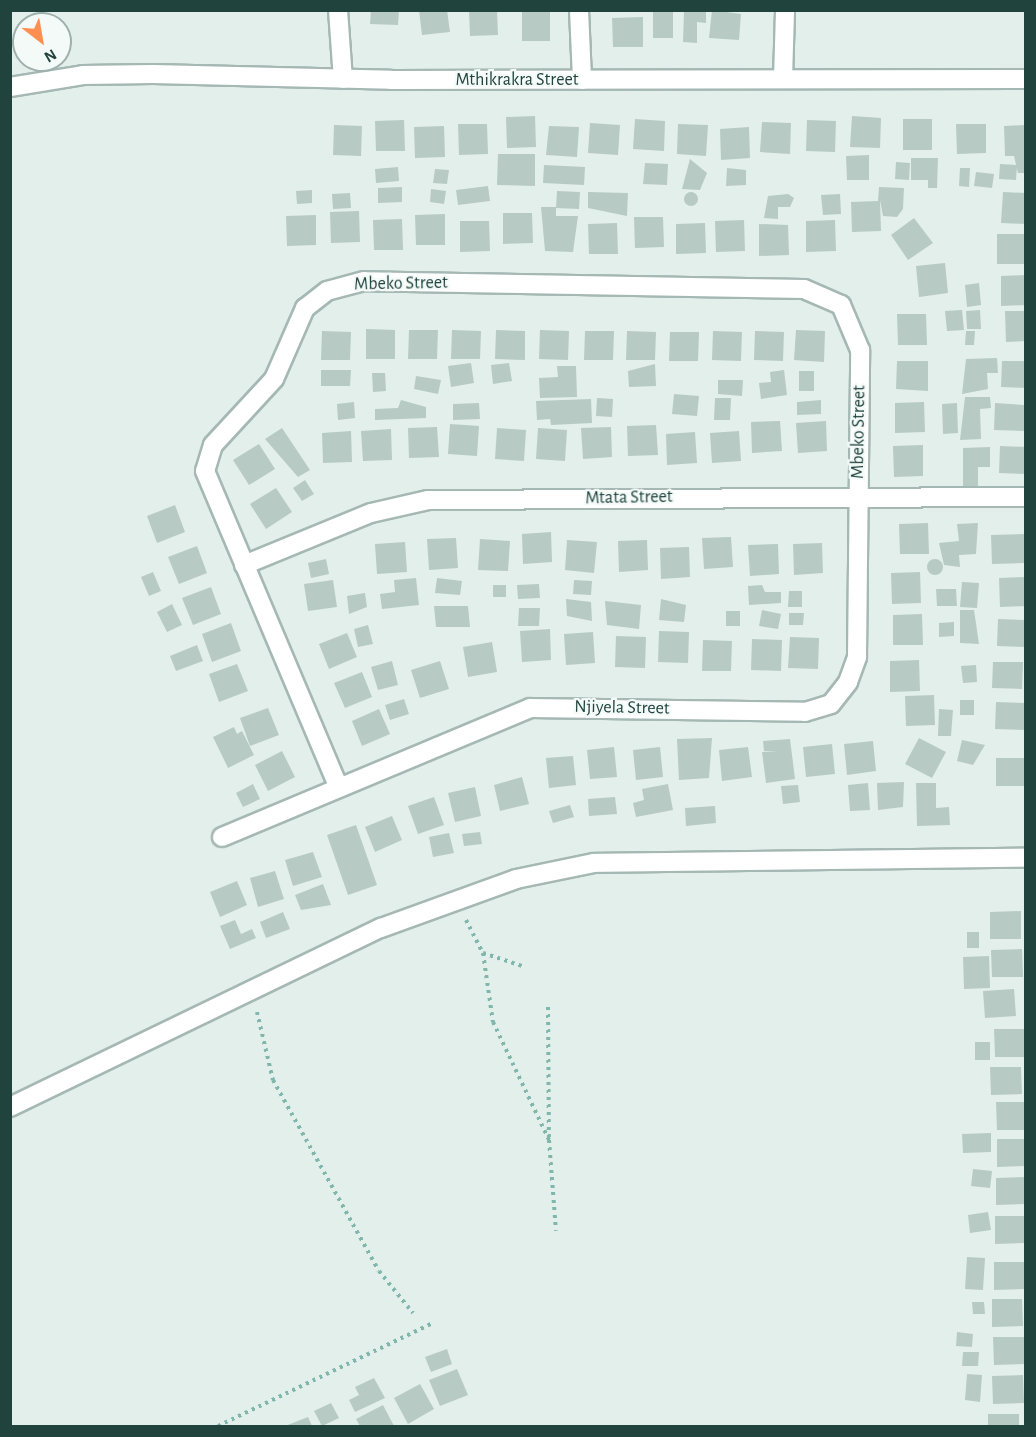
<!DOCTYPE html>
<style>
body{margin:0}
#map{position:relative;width:1036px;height:1437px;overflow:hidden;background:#e3efeb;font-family:"Alegreya Sans",sans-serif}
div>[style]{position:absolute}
.building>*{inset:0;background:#b8cac4}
.round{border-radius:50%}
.path>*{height:4px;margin-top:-2px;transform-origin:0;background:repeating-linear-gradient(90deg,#80b6ab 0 3px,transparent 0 7.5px)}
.roads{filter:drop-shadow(2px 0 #a5b8b3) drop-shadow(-2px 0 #a5b8b3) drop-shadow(0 2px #a5b8b3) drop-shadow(0 -2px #a5b8b3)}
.street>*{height:18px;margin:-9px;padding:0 9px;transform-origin:9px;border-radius:9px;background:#fff}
span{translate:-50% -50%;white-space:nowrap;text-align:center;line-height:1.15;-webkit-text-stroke:4.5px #f4faf8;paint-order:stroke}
.street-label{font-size:18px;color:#20433d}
.frame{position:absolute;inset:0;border:12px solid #20433d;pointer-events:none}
.north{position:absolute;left:12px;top:12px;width:60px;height:60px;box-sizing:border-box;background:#f4faf8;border:2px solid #9fb1ad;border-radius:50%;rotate:149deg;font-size:16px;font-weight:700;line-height:24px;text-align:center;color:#20433d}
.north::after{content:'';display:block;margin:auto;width:21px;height:27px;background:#ff8f51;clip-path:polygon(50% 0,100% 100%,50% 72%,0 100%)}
</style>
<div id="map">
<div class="building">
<div style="clip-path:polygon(371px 10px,399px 10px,398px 25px,370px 24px)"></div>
<div style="clip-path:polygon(419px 10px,447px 10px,450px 32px,422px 35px)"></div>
<div style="clip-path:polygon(469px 10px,497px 10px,498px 35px,470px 36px)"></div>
<div style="clip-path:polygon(684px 10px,706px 10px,706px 23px,697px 22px,697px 43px,683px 42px)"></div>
<div style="clip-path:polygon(712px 10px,741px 14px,739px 40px,709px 38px)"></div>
<div style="clip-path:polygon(522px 11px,550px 11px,550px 41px,522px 41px)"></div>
<div style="clip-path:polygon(653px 11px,673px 11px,673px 38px,653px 38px)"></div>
<div style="clip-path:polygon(643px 17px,643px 47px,613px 47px,612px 18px)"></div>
<div style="clip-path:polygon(535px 116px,536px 147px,507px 148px,506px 117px)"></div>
<div style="clip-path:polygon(852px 116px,881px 118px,880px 148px,850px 147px)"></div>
<div style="clip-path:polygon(635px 119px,665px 121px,664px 151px,633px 149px)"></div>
<div style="clip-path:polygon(903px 119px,932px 119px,932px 150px,903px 150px)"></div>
<div style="clip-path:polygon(404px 120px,405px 151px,376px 151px,375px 121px)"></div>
<div style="clip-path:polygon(807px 120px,836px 121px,835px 152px,806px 151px)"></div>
<div style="clip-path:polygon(762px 122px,791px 123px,790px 154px,760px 152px)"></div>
<div style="clip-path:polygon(590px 123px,620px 125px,618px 155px,588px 153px)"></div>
<div style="clip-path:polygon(458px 124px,487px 124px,488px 154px,459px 155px)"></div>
<div style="clip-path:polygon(678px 124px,708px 125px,706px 156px,677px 154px)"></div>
<div style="clip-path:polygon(956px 124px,986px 124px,986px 153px,957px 154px)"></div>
<div style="clip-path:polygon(334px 125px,362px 126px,361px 156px,333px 155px)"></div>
<div style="clip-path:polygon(1026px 125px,1026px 173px,1018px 173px,1014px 156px,1005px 156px,1004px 126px)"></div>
<div style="clip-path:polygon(444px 126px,445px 157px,415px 158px,414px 127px)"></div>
<div style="clip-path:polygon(549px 126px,579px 127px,577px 157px,546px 155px)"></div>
<div style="clip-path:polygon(749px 127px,750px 158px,721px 160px,720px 129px)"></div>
<div style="clip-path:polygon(498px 154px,535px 154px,535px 186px,497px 185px)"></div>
<div style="clip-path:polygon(869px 155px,869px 180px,847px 180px,846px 156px)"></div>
<div style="clip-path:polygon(911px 158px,938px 158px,937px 188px,928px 188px,928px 180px,911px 180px)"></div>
<div style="clip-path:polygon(690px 159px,707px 173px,700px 190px,682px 189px)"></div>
<div style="clip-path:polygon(896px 162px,910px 163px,909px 180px,895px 179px)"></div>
<div style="clip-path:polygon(645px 163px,668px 164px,667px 185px,643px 184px)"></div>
<div style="clip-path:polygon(1000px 164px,1017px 165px,1016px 180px,999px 179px)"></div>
<div style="clip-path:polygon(544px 165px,585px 167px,584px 185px,543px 183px)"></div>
<div style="clip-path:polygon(398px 167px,399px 181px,376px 183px,375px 169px)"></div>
<div style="clip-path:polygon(727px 168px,746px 170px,746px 185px,726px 186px)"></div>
<div style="clip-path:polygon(960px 168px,970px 168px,969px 187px,959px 186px)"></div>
<div style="clip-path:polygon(435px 169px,449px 170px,447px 184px,433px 183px)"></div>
<div style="clip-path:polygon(976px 172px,994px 174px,992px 188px,974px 186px)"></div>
<div style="clip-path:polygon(488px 186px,490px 201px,458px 205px,456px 190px)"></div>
<div style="clip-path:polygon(402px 187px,402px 202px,378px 203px,378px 188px)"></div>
<div style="clip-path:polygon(879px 187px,904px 188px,903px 209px,897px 217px,883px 216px,880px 200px,881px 231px,852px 232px,851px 202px,878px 201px)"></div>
<div style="clip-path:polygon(431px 189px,446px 191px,444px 204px,430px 202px)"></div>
<div style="clip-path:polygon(312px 190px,312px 203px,297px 204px,296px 191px)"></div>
<div style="clip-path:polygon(557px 191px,580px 192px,579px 209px,556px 208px)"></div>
<div class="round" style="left:684px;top:192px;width:14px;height:14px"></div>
<div style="clip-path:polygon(588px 192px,628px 193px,627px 216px,588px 208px)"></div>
<div style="clip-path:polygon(1003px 192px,1026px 193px,1026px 224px,1001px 223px)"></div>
<div style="clip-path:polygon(350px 193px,351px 208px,333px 209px,332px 194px)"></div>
<div style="clip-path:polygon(788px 194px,794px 198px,790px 207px,778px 207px,778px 219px,764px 218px,768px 196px)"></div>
<div style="clip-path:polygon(840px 194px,841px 214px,823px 215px,821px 195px)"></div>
<div style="clip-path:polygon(541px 207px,556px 207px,556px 216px,578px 216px,573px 252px,545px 251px)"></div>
<div style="clip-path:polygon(359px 211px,360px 242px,331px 243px,330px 212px)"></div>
<div style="clip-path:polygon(503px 213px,532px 213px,533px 243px,503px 244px)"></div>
<div style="clip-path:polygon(445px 214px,445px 245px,416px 245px,415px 215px)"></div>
<div style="clip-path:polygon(316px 215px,316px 245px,287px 246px,286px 216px)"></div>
<div style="clip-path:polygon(634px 217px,663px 217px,664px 247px,635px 248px)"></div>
<div style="clip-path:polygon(914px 218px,933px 243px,908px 260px,891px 235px)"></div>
<div style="clip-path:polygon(402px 219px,403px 250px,374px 250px,373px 220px)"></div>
<div style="clip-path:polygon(744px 220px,745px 251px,716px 252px,715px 221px)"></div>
<div style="clip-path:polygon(835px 220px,836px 251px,806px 252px,806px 221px)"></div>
<div style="clip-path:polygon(460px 221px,489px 221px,490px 251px,460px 252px)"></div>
<div style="clip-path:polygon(617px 223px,618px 254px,589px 254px,588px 224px)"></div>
<div style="clip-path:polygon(705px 223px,706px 253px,676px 254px,676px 224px)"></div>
<div style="clip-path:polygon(759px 224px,788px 225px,789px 255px,759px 256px)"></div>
<div style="clip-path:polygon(997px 234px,1026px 234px,1026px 264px,997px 264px)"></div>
<div style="clip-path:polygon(945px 263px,948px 293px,919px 297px,916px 266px)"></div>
<div style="clip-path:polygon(1026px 275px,1026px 305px,1001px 306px,1001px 276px)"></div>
<div style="clip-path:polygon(979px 283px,981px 305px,967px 307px,965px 285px)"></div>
<div style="clip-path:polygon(962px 310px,964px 330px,947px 331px,945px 311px)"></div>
<div style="clip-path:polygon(980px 310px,981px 329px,967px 329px,966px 311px)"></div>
<div style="clip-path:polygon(1005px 311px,1026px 311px,1026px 341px,1006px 342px)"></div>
<div style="clip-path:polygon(897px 314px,926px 314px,927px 345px,898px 345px)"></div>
<div style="clip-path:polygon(366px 329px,395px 330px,395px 359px,366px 359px)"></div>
<div style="clip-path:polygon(409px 330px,438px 330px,437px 359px,408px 359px)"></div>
<div style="clip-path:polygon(452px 330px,481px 331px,480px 359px,451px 359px)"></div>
<div style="clip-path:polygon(496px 330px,525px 331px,525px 360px,495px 359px)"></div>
<div style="clip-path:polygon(540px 330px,569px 331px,568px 360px,539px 359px)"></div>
<div style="clip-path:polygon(796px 330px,825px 331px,824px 362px,794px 360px)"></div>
<div style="clip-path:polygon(322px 331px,351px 332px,350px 360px,321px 360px)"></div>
<div style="clip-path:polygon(585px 331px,614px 331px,613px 360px,584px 360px)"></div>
<div style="clip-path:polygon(627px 331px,656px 332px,655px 360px,626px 360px)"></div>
<div style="clip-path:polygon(713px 331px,742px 332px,741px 361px,712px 360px)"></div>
<div style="clip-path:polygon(755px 331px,784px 332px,783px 361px,754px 360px)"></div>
<div style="clip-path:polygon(966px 331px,975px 331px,974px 345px,965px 345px)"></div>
<div style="clip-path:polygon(670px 332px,699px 332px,698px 361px,669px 361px)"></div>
<div style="clip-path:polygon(997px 358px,998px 373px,987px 373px,988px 389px,962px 394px,966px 359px)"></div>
<div style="clip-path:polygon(897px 361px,928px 361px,928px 391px,896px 389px)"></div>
<div style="clip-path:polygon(1002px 361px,1026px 361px,1026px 388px,1001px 387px)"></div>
<div style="clip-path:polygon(471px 363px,474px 383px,451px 387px,448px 366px)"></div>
<div style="clip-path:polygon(509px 363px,512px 381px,493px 384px,491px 365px)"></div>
<div style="clip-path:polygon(655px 364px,656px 386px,629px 387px,628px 371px)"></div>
<div style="clip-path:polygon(557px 366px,576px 366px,577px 397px,540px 398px,539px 378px,558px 377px)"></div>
<div style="clip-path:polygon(321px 370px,351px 370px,350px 386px,321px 386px)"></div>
<div style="clip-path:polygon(784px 370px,787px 395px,761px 399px,759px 383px,771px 382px,770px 372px)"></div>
<div style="clip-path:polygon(799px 371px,814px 371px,814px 391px,799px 391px)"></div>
<div style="clip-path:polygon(372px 373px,385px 373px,386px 391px,373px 392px)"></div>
<div style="clip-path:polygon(416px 376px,441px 380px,438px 394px,414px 389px)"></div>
<div style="clip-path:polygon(718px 380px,743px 380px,742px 396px,718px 394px)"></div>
<div style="clip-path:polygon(674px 394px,699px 396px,697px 416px,672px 414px)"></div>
<div style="clip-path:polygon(965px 397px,990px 397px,991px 408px,980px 409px,981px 439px,960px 440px)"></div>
<div style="clip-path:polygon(597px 398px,613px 399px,612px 417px,596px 416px)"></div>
<div style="clip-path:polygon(715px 398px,731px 398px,730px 420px,714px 420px)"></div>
<div style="clip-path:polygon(591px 399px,592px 423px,551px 425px,550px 419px,537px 420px,536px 401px)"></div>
<div style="clip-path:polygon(401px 400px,426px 407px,426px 418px,375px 420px,375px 409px,398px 408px)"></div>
<div style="clip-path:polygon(821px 400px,821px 414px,797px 415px,797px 402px)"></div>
<div style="clip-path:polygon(354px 402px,355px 418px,338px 420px,337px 404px)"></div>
<div style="clip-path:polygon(924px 402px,925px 432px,895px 433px,895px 403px)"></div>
<div style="clip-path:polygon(479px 403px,480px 419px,453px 420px,453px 404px)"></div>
<div style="clip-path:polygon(957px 403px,958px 433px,943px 434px,942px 404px)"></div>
<div style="clip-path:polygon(995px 403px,1025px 405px,1024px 431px,994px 430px)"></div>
<div style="clip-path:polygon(780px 421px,782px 451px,752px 453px,751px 422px)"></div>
<div style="clip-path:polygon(826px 421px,827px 451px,798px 453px,796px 423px)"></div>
<div style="clip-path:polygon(450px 424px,479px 426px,477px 456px,448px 454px)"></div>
<div style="clip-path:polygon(656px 425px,658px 455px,628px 456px,627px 426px)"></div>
<div style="clip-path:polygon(437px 427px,439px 457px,409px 458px,408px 428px)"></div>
<div style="clip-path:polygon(611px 427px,612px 457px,583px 459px,581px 428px)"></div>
<div style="clip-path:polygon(282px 428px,310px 470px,298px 477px,265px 439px)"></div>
<div style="clip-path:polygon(497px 428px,526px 430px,524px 461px,495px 459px)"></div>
<div style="clip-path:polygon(538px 428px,567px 430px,565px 461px,536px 459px)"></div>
<div style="clip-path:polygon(391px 429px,392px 460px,363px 461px,361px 431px)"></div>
<div style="clip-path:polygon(351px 431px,352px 462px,323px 463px,322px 433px)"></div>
<div style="clip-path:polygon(739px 431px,741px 461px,712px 463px,710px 433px)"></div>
<div style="clip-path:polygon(695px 432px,697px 463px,667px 465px,666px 434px)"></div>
<div style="clip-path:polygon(259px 444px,275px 469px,249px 485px,233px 460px)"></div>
<div style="clip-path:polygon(923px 445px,923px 476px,894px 477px,893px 446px)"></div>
<div style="clip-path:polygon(1000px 446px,1026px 447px,1026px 474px,999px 473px)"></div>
<div style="clip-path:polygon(990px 447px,990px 467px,978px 467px,978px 487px,963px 487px,963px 448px)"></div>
<div style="clip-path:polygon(305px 480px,314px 494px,302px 501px,293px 488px)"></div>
<div style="clip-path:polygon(276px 488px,292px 512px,266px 529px,250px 504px)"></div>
<div style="clip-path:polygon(175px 505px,185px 532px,157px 543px,147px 516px)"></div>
<div style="clip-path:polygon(928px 523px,929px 554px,900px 554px,899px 524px)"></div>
<div style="clip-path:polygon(978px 523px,976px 554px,959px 555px,960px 567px,944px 565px,939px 543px,959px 541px,957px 524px)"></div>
<div style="clip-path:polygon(551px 532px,552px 562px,523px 564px,522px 534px)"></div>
<div style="clip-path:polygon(1024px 534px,1025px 563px,992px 564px,991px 535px)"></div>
<div style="clip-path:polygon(731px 537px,733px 567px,704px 569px,702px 538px)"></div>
<div style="clip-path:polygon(456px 538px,458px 568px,429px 570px,427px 539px)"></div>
<div style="clip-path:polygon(480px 539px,510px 541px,508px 571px,478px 570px)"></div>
<div style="clip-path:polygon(567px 540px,597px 542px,594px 573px,565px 570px)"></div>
<div style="clip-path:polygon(647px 540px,648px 570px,619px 572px,618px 541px)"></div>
<div style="clip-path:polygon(405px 542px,407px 572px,377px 574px,375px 544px)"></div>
<div style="clip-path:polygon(822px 543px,823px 573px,794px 575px,793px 544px)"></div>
<div style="clip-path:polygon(778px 544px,779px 574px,750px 576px,748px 545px)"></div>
<div style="clip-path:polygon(197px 546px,207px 573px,179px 584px,168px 557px)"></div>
<div style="clip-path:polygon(689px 547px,690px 577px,661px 579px,660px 548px)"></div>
<div style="clip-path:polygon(326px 559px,329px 574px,311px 578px,308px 563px)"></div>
<div class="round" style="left:927px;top:559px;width:16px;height:16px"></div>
<div style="clip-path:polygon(153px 572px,161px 591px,149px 596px,141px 577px)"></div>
<div style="clip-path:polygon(920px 572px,921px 603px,892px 604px,891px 573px)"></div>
<div style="clip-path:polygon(1026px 577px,1026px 606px,1000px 607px,999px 578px)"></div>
<div style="clip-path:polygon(416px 578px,419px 605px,382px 609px,380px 594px,395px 592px,394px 580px)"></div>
<div style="clip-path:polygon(437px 578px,462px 581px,460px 595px,435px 593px)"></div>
<div style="clip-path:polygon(333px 580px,337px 607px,308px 611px,304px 584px)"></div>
<div style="clip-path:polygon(574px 580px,592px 581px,591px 595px,573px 594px)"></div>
<div style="clip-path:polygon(962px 582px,979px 583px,977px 608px,960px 607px)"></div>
<div style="clip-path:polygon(539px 584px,540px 598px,518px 599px,517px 585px)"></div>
<div style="clip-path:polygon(493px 585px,506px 585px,506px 597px,493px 597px)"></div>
<div style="clip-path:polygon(762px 585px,765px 592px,781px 592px,781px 603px,749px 605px,748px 586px)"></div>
<div style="clip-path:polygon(211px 587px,221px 614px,193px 625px,182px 598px)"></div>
<div style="clip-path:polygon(936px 589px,956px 589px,957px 606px,937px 606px)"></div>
<div style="clip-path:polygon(789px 591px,802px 591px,802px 607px,788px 607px)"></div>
<div style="clip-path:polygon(365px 593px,367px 607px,349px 614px,347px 596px)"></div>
<div style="clip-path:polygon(566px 599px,591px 602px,592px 621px,567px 616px)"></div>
<div style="clip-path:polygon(661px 599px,686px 605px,684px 622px,659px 620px)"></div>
<div style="clip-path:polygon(605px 601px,641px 605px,639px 629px,607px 625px)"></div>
<div style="clip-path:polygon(172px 604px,182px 625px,167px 632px,157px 612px)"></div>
<div style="clip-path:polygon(434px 606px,468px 606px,470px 627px,436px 627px)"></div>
<div style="clip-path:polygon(519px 608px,540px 608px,539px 626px,518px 626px)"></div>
<div style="clip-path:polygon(762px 610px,781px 614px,778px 629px,759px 626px)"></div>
<div style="clip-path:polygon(960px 610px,974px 610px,979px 644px,960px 643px)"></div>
<div style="clip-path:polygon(726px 611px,740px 611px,740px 626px,726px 626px)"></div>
<div style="clip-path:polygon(789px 613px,804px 613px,803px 625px,789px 625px)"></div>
<div style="clip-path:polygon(922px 614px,923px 645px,893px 645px,893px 615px)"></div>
<div style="clip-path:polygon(998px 619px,1026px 620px,1026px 647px,997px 646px)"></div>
<div style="clip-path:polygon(954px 622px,954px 636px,939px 637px,939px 623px)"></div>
<div style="clip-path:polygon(231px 623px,241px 651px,212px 662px,202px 634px)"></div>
<div style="clip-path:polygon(368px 625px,373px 644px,358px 647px,354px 629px)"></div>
<div style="clip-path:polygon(550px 629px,551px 660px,522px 662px,520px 631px)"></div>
<div style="clip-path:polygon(659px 631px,689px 632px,688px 663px,658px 662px)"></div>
<div style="clip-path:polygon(593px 632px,595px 663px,566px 665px,564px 634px)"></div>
<div style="clip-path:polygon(347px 633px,357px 657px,329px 669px,319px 644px)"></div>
<div style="clip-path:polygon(616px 636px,646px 637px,645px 668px,615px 667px)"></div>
<div style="clip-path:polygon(790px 637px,819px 638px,818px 669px,788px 668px)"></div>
<div style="clip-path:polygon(752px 639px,782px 640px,781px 671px,751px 670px)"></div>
<div style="clip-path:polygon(703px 640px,732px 641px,731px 671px,702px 671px)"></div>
<div style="clip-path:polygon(492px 642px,497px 672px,468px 677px,463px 647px)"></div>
<div style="clip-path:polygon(197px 645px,203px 661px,176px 671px,170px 656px)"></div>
<div style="clip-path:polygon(919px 660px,920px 691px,890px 692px,890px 661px)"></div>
<div style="clip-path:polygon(392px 661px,398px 685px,378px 690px,371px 667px)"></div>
<div style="clip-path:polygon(440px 661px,449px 689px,420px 698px,411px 670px)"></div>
<div style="clip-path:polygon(993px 662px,1023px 662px,1022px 689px,992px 688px)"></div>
<div style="clip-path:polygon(237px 664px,248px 691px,219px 702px,209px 674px)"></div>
<div style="clip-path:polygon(976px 665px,977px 682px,963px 683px,961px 666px)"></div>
<div style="clip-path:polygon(362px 672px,372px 697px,345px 708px,334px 683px)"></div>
<div style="clip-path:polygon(934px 695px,935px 725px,906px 726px,905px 696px)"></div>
<div style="clip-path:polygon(404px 699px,409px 714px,390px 720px,385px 705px)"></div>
<div style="clip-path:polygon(960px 700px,974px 700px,974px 715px,960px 715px)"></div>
<div style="clip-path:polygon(996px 702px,1026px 703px,1025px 730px,995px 729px)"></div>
<div style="clip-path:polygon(268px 708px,279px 735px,250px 746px,240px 718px)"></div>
<div style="clip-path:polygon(379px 709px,390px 734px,362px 746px,352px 721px)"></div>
<div style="clip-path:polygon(939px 709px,953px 710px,951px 736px,938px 736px)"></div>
<div style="clip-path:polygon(234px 727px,237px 734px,242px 731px,254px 755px,228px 768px,213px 737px)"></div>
<div style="clip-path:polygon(712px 738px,709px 778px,679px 780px,677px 739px)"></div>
<div style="clip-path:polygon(919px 738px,946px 752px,932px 778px,905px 764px)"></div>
<div style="clip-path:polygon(790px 739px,795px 779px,766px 783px,762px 752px,778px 751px,764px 751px,763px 741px)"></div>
<div style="clip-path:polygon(962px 740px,985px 745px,973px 765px,957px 761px)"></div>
<div style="clip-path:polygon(873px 741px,876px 771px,847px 775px,844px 744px)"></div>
<div style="clip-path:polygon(832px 744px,835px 774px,806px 777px,803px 747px)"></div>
<div style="clip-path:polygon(614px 747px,617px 777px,590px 779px,587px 750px)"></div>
<div style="clip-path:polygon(660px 747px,663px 777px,636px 780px,633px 750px)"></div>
<div style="clip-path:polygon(748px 747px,752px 777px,722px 781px,719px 750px)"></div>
<div style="clip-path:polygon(282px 751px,295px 777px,268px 791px,255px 765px)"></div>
<div style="clip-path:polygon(573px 756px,576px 785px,549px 788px,546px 758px)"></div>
<div style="clip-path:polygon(996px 758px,1025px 758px,1025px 786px,996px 786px)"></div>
<div style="clip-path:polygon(522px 777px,529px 804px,500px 811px,494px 785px)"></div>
<div style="clip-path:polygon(904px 782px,903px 807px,878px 810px,877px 783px)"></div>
<div style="clip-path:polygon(868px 783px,870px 810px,850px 811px,848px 785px)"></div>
<div style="clip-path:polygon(916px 783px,936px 783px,936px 808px,949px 807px,950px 825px,917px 826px)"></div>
<div style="clip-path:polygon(253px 784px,260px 799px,243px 807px,236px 793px)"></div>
<div style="clip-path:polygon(668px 784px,673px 810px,636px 817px,633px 803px,644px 800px,642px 789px)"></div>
<div style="clip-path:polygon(798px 785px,800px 802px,783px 804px,781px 786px)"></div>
<div style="clip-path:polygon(475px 787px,481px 816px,455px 822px,448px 793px)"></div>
<div style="clip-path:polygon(434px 797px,444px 825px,418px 834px,408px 806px)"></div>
<div style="clip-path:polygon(615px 797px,617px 814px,589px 816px,588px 799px)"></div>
<div style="clip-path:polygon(570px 805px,574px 817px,553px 823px,549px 811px)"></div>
<div style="clip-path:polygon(715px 806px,716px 823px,686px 826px,685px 808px)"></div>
<div style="clip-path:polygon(392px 816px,402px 840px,375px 852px,365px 827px)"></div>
<div style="clip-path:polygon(356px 825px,377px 885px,348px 895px,327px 835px)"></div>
<div style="clip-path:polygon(480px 832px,482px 844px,464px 846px,462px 834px)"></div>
<div style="clip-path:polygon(449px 833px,454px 853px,433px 857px,429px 837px)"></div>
<div style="clip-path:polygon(313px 852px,322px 877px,293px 886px,285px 860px)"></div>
<div style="clip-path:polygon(275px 871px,284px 899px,258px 907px,250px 878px)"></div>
<div style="clip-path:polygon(237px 881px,247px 905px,220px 917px,210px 892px)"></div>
<div style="clip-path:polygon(323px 884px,331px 905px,301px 910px,295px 895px)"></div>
<div style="clip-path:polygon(1021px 911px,1021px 939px,990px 939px,990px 912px)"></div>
<div style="clip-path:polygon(283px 912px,290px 929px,266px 938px,260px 922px)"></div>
<div style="clip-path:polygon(235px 920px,241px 934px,252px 929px,256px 938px,230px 949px,220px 926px)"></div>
<div style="clip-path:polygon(967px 932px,979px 932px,979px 948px,967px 948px)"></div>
<div style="clip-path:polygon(1022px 949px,1023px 977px,992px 977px,991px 950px)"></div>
<div style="clip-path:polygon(989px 956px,990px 988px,964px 989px,963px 957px)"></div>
<div style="clip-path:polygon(1014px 989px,1016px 1016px,985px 1018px,983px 991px)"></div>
<div style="clip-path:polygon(994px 1029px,1025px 1029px,1026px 1057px,995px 1057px)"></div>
<div style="clip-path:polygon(975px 1042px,990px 1042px,990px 1060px,975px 1060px)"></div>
<div style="clip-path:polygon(990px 1067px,1021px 1067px,1022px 1094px,991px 1095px)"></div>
<div style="clip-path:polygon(996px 1102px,1026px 1102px,1026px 1130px,997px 1130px)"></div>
<div style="clip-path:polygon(991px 1133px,991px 1152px,963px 1153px,962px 1134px)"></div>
<div style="clip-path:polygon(997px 1139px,1026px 1139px,1026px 1166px,997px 1167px)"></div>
<div style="clip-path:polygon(973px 1169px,992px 1171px,990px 1188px,971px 1186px)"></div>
<div style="clip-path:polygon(1026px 1177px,1026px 1204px,996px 1205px,996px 1178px)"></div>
<div style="clip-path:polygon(988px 1212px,991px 1230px,970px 1233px,968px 1215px)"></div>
<div style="clip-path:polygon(995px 1216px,1026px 1216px,1026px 1243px,995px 1244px)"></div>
<div style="clip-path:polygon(967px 1257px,985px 1258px,983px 1290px,965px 1289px)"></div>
<div style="clip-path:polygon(994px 1262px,1025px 1262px,1025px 1289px,994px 1290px)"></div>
<div style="clip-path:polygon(992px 1299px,1022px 1299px,1023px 1326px,992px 1327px)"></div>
<div style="clip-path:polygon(972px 1302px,984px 1302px,985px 1314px,973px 1314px)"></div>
<div style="clip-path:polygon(957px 1332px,973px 1334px,972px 1347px,956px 1346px)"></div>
<div style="clip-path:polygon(993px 1337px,1024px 1337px,1025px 1364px,994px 1365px)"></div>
<div style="clip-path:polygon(447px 1349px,452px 1364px,431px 1372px,425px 1357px)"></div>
<div style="clip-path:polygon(963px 1352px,979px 1352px,978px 1366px,962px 1366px)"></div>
<div style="clip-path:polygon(457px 1369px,468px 1395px,440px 1406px,429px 1380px)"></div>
<div style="clip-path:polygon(967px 1374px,982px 1375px,980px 1402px,965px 1400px)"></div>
<div style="clip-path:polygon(1023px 1375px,1024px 1403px,993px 1404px,992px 1376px)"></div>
<div style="clip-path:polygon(374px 1378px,385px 1398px,355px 1412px,349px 1400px,359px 1395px,355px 1387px)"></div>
<div style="clip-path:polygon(420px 1384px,434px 1409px,408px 1424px,394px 1398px)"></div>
<div style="clip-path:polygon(331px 1403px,339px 1418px,322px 1426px,314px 1411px)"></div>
<div style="clip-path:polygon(383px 1405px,394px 1426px,360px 1426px,356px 1419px)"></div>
<div style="clip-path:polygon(988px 1414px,1019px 1414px,1019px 1426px,988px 1426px)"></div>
<div style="clip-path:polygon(308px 1417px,312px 1426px,285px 1426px)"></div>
</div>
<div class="path">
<div style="left:466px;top:920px;width:37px;rotate:63deg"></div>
<div style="left:483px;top:953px;width:70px;rotate:81.8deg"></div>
<div style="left:493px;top:1022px;width:131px;rotate:64.6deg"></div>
<div style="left:549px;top:1140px;width:91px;rotate:85.6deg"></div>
<div style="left:483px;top:953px;width:44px;rotate:18.4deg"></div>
<div style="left:548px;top:1007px;width:132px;rotate:89.6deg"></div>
<div style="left:257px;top:1012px;width:70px;rotate:76.8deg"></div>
<div style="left:273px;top:1080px;width:218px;rotate:61deg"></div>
<div style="left:379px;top:1271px;width:54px;rotate:51deg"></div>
<div style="left:218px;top:1426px;width:238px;rotate:-25.6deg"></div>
</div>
<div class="roads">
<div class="street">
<div style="left:338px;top:10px;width:69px;rotate:85.9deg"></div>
<div style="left:579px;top:10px;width:70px;rotate:87.5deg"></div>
<div style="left:783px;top:79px;width:69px;rotate:-88.3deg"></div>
<div style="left:10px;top:87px;width:74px;rotate:-9.3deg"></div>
<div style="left:83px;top:75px;width:70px;rotate:-0.8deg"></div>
<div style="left:153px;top:74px;width:238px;rotate:1.4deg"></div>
<div style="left:391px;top:80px;width:635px;rotate:-0.09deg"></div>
<div style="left:244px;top:565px;width:137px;rotate:-22.3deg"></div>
<div style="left:371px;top:513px;width:58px;rotate:-12.8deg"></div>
<div style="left:428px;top:500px;width:598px;rotate:-0.29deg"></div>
<div style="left:222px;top:837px;width:334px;rotate:-22.7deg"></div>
<div style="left:530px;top:708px;width:275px;rotate:0.8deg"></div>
<div style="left:805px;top:712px;width:27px;rotate:-17deg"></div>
<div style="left:831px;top:704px;width:28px;rotate:-52deg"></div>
<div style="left:848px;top:682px;width:27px;rotate:-70deg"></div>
<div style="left:857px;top:657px;width:307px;rotate:-89.4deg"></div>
<div style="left:860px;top:350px;width:49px;rotate:-112.9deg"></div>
<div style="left:841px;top:305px;width:40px;rotate:-156.6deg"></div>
<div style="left:804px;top:289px;width:440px;rotate:-179deg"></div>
<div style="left:364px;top:281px;width:38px;rotate:165deg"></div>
<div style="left:327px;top:291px;width:28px;rotate:142deg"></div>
<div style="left:305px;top:308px;width:77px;rotate:113.6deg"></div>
<div style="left:274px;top:379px;width:90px;rotate:132.7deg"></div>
<div style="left:213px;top:445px;width:27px;rotate:107deg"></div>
<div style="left:205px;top:471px;width:342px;rotate:67.1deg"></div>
<div style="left:10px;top:1107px;width:412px;rotate:-25.8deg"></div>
<div style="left:381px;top:928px;width:144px;rotate:-19.9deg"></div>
<div style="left:516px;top:879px;width:80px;rotate:-11.6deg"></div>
<div style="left:594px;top:863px;width:432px;rotate:-0.7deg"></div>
</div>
</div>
<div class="street-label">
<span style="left:517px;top:80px">Mthikrakra Street</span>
<span style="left:401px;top:284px;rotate:-1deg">Mbeko Street</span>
<span style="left:859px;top:432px;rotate:-89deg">Mbeko Street</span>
<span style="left:629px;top:498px;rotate:-1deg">Mtata Street</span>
<span style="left:622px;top:708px;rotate:1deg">Njiyela Street</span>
</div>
<div class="frame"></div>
<div class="north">N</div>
</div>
